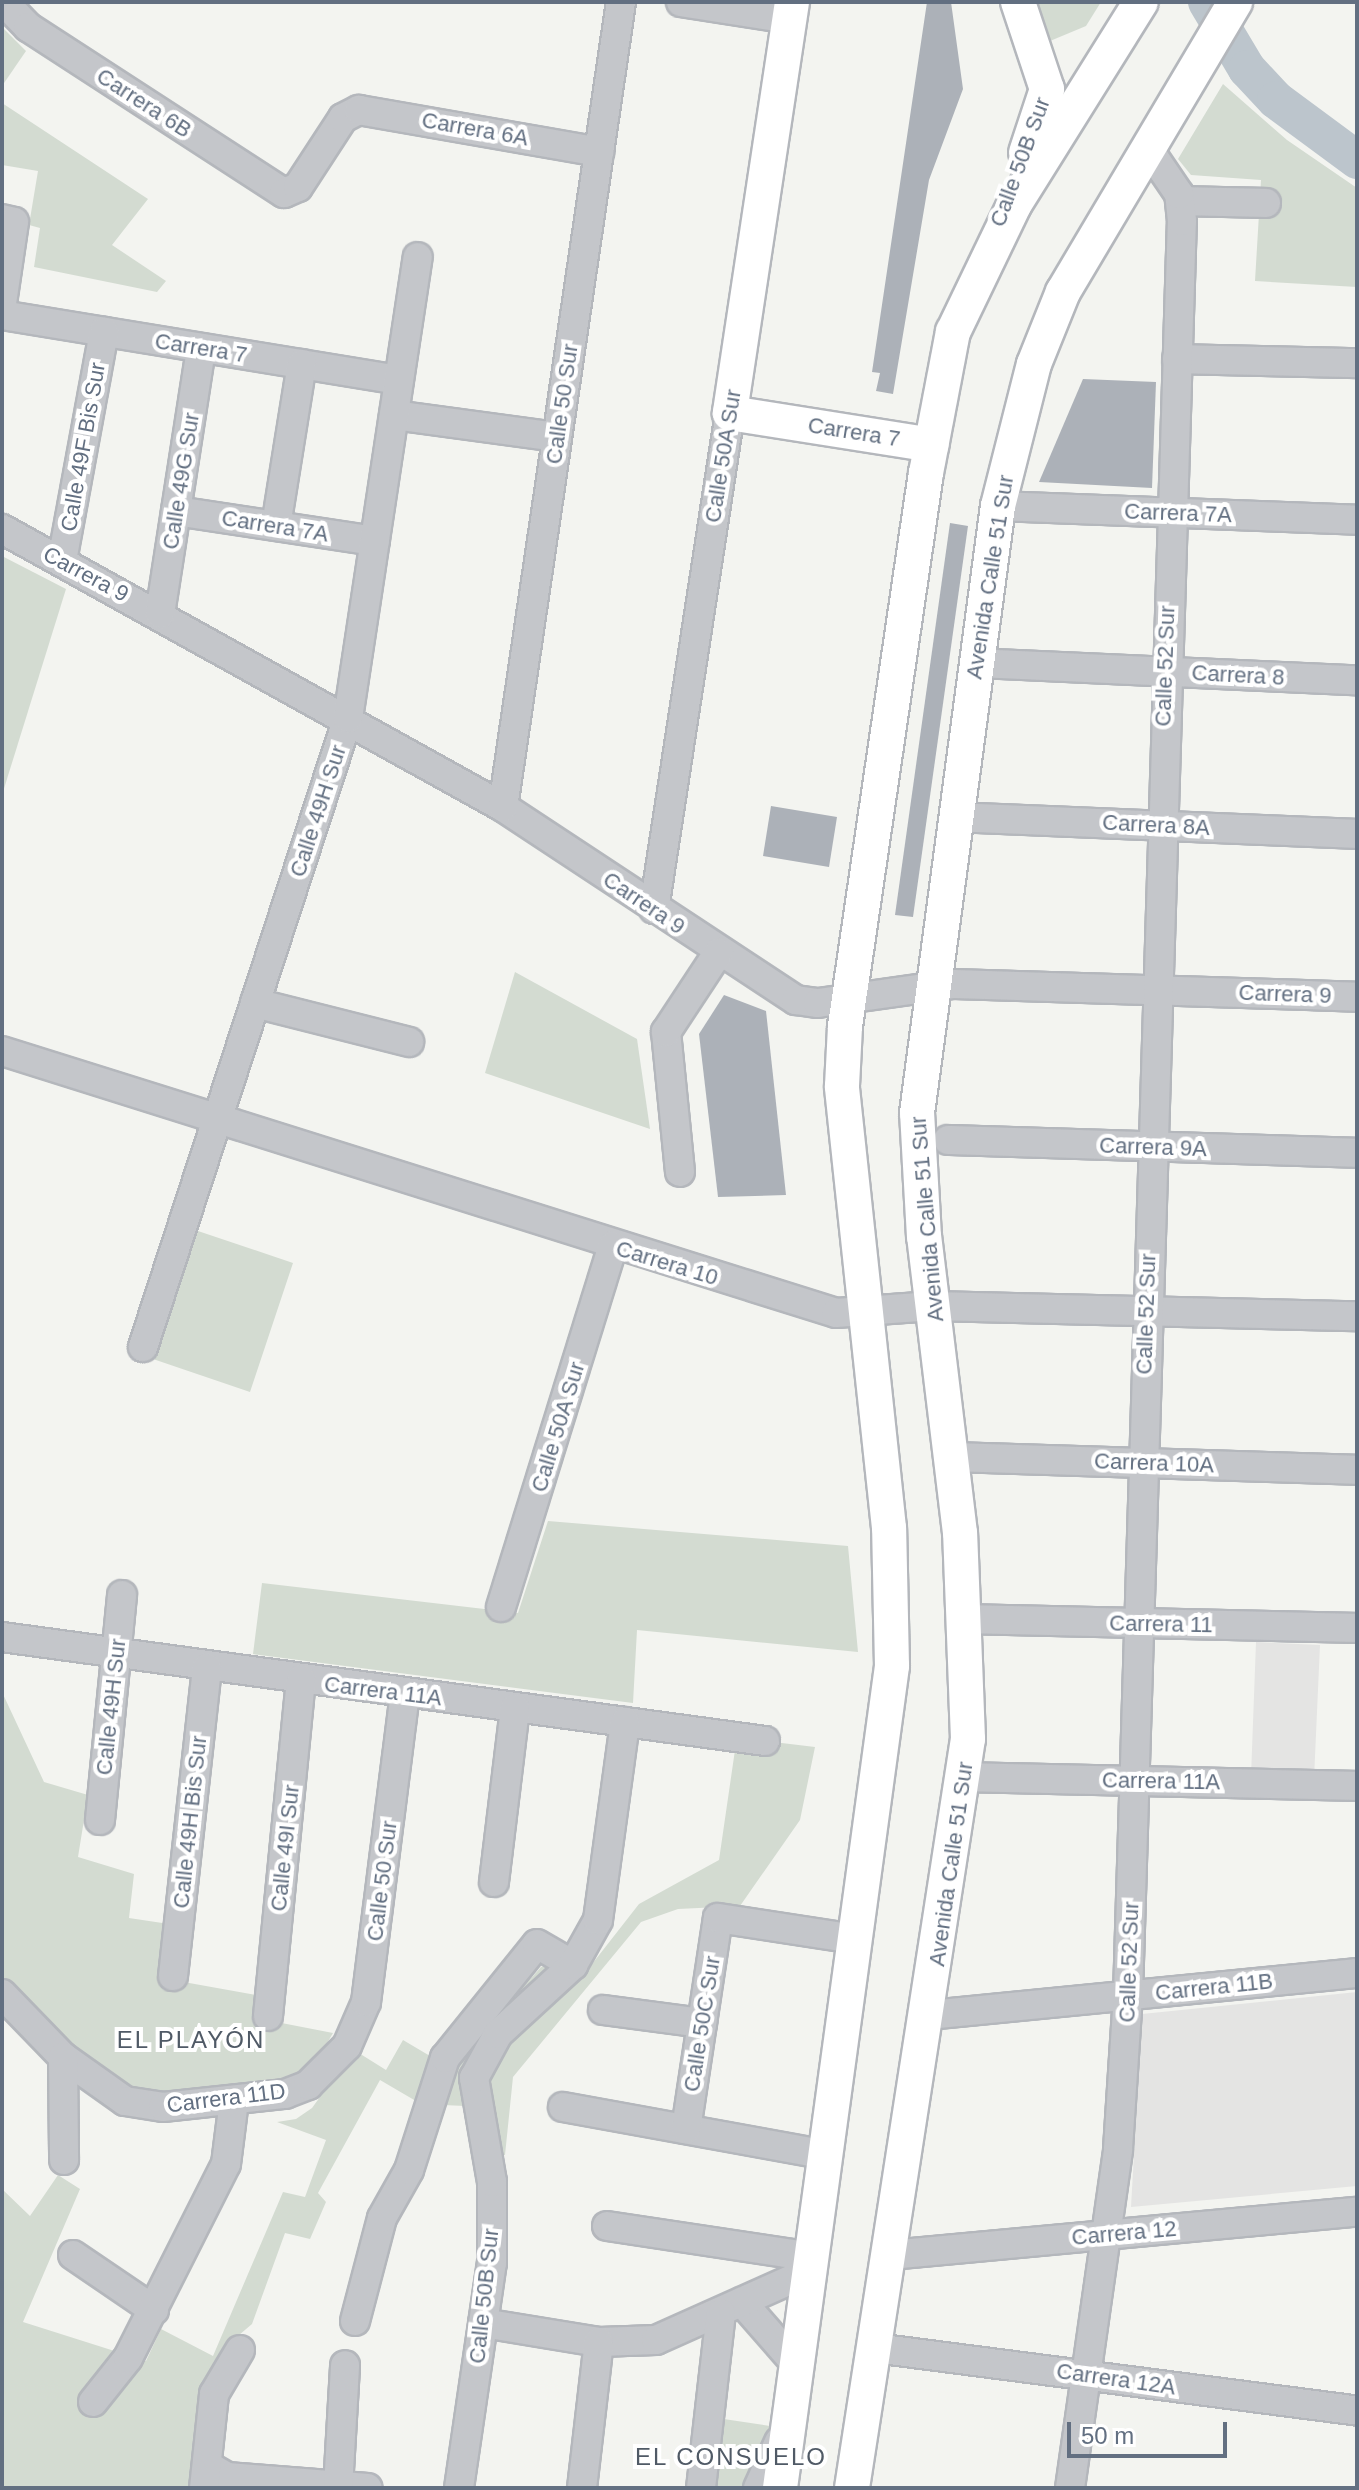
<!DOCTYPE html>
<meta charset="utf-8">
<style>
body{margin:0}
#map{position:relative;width:1359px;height:2490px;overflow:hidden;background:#f3f4f0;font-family:Arial,sans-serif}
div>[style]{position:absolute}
.built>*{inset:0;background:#e4e4e3}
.green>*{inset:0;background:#d3dbd1}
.river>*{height:38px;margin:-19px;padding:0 19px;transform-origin:19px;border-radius:19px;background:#bcc5cc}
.building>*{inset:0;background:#acb1b8}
.roads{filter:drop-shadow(2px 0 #b4b7bc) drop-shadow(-2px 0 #b4b7bc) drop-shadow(0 2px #b4b7bc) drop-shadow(0 -2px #b4b7bc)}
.minor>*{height:28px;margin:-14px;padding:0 14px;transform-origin:14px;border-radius:14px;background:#c4c6ca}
.major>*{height:34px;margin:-17px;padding:0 17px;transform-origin:17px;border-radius:17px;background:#fff}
span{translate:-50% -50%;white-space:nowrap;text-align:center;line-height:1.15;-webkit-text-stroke:8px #fff;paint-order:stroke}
.street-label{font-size:22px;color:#626f81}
.neighbourhood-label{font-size:24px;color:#505a66;letter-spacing:2px}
.frame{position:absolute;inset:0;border:4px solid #626f81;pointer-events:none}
.scale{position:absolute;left:1067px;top:2422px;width:160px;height:36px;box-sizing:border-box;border:4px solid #626f81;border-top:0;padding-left:10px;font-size:24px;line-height:28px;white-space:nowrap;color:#626f81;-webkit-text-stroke:6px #fff;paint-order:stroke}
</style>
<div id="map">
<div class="built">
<div style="clip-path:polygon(1256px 1642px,1320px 1645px,1314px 1779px,1251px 1776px)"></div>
<div style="clip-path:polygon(1357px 1992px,1357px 2186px,1131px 2207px,1142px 2014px)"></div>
</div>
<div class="green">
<div style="clip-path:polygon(1034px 2px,1101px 2px,1086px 26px,1050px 41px)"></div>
<div style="clip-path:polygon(2px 27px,26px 51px,2px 86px)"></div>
<div style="clip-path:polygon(1223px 84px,1287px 140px,1357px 188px,1357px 287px,1255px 281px,1261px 180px,1191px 175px,1178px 159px)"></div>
<div style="clip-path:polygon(2px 103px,148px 199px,112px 245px,166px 281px,157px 292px,34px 267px,40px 228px,29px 225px,38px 171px,2px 165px)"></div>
<div style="clip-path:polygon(2px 556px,66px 589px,2px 795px)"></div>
<div style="clip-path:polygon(515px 972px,637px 1039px,650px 1129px,485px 1073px)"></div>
<div style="clip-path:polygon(195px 1230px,293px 1263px,250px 1392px,153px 1359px)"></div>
<div style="clip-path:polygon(548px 1521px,848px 1546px,858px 1652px,637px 1630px,633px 1703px,253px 1654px,262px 1583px,518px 1613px)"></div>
<div style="clip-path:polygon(2px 1692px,44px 1782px,88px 1795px,78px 1857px,134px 1874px,129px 1918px,169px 1924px,167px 1979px,262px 1996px,261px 2019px,333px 2033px,313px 2067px,290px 2085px,139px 2095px,104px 2077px,2px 1976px)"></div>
<div style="clip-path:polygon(765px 1741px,815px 1747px,800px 1820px,740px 1906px,678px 1909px,641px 1922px,513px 2077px,505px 2155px,497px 2156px,487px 2107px,421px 2104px,380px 2080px,318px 2193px,326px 2202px,310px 2239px,285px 2233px,252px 2324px,232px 2341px,211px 2381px,223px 2488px,2px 2488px,2px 2189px,30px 2216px,58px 2175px,80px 2189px,23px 2322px,146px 2361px,161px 2329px,213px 2356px,283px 2192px,305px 2197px,326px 2140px,277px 2122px,296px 2119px,312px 2108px,354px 2050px,386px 2070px,403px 2040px,452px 2069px,541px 1967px,554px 1965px,578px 1982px,639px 1904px,719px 1860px,735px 1750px)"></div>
<div style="clip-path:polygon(717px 2418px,770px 2426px,746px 2488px,710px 2488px)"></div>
</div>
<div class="river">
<div style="left:1207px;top:2px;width:78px;rotate:59.2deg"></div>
<div style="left:1247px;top:69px;width:42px;rotate:46.9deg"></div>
<div style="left:1276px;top:100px;width:101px;rotate:36.5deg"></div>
</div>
<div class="building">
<div style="clip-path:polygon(927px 2px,951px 2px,963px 89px,929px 180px,893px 394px,876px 391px,880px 373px,872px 372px)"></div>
<div style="clip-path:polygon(1083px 379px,1156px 382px,1152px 488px,1039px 482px)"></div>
<div style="clip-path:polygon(950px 523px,968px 526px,913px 917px,895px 915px)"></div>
<div style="clip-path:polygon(771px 806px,837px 817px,829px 867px,763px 856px)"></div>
<div style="clip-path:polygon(724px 995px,766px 1011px,786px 1195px,718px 1197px,699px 1034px)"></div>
</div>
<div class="roads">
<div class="minor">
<div style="left:4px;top:2px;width:35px;rotate:46deg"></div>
<div style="left:28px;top:27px;width:305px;rotate:33deg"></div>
<div style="left:284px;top:193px;width:15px;rotate:-23deg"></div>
<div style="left:298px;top:187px;width:82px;rotate:-56.9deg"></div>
<div style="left:343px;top:118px;width:18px;rotate:-27deg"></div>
<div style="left:359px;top:110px;width:244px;rotate:9.9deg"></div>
<div style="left:681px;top:2px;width:110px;rotate:8.9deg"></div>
<div style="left:1181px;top:201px;width:85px;rotate:1.3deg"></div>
<div style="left:2px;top:219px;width:12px;rotate:14deg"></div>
<div style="left:14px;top:222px;width:82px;rotate:98.4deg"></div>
<div style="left:2px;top:315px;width:402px;rotate:9.3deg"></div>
<div style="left:1177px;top:359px;width:180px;rotate:1.3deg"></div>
<div style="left:394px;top:415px;width:164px;rotate:7.7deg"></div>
<div style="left:998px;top:506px;width:359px;rotate:2.2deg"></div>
<div style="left:176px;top:511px;width:201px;rotate:8.6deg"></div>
<div style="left:276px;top:526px;width:164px;rotate:-80.9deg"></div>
<div style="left:2px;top:529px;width:573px;rotate:29.03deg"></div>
<div style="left:503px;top:807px;width:351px;rotate:33.4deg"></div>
<div style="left:796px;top:1000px;width:22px;rotate:8deg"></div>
<div style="left:818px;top:1003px;width:137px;rotate:-8deg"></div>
<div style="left:954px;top:984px;width:403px;rotate:1.8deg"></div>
<div style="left:62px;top:561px;width:233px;rotate:-79.6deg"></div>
<div style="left:160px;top:614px;width:269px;rotate:-81.2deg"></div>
<div style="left:976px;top:663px;width:381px;rotate:2.6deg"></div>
<div style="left:503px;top:807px;width:814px;rotate:-81.66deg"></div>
<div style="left:955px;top:817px;width:402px;rotate:2.4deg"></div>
<div style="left:654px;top:909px;width:502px;rotate:-81.29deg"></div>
<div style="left:255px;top:1003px;width:159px;rotate:14.2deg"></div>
<div style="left:2px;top:1051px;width:874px;rotate:17.44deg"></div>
<div style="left:836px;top:1313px;width:97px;rotate:-4.1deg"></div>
<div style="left:933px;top:1306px;width:424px;rotate:1.4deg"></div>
<div style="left:948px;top:1140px;width:409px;rotate:1.8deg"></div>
<div style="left:680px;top:1172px;width:141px;rotate:-95.7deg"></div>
<div style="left:666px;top:1032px;width:95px;rotate:-56.6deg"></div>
<div style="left:143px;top:1347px;width:662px;rotate:-71.95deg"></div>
<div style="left:348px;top:718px;width:466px;rotate:-81.4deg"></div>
<div style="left:951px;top:1457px;width:406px;rotate:1.8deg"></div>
<div style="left:501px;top:1607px;width:378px;rotate:-72.8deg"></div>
<div style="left:966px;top:1619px;width:391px;rotate:1.3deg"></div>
<div style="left:2px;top:1637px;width:770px;rotate:7.76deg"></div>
<div style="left:964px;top:1777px;width:393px;rotate:1.3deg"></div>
<div style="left:100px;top:1820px;width:226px;rotate:-84.4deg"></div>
<div style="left:494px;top:1882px;width:175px;rotate:-83.1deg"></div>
<div style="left:173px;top:1976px;width:310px;rotate:-83.7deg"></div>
<div style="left:2px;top:1994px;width:88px;rotate:45.9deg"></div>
<div style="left:63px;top:2057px;width:76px;rotate:35.4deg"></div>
<div style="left:125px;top:2101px;width:38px;rotate:9deg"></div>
<div style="left:163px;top:2107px;width:123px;rotate:-6.1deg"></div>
<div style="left:285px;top:2094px;width:25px;rotate:-21deg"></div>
<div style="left:308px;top:2085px;width:55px;rotate:-45deg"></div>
<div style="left:347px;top:2046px;width:48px;rotate:-66.6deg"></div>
<div style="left:366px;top:2002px;width:310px;rotate:-82.8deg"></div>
<div style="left:603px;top:2010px;width:100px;rotate:7.5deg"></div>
<div style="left:929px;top:2015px;width:430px;rotate:-5.6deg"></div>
<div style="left:268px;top:2016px;width:338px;rotate:-84.4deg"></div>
<div style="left:63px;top:2057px;width:103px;rotate:89.4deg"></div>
<div style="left:563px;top:2107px;width:267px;rotate:10.3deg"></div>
<div style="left:686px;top:2129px;width:213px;rotate:-81.4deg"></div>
<div style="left:718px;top:1918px;width:140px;rotate:8.7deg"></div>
<div style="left:607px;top:2226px;width:207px;rotate:8.6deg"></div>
<div style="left:73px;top:2255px;width:98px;rotate:34.2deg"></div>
<div style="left:890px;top:2255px;width:469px;rotate:-5.3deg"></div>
<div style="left:742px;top:2302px;width:84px;rotate:48.9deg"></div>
<div style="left:355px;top:2321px;width:106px;rotate:-75.3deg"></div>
<div style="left:382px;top:2218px;width:55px;rotate:-60.6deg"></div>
<div style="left:409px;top:2170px;width:118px;rotate:-72.2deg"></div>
<div style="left:445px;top:2058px;width:146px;rotate:-51.1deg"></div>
<div style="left:537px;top:1944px;width:42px;rotate:30.3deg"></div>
<div style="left:483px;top:2323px;width:118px;rotate:9.3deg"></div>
<div style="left:599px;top:2342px;width:57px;rotate:-2deg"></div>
<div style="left:656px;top:2340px;width:169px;rotate:-24.1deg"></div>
<div style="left:875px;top:2348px;width:486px;rotate:7.4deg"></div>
<div style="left:93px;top:2402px;width:56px;rotate:-51.5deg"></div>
<div style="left:128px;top:2358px;width:217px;rotate:-63.2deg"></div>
<div style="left:226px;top:2164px;width:64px;rotate:-82.8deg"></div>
<div style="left:210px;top:2467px;width:20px;rotate:30deg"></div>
<div style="left:227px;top:2477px;width:141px;rotate:4.5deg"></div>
<div style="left:204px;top:2488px;width:95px;rotate:-83.9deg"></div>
<div style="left:214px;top:2394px;width:51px;rotate:-59.4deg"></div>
<div style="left:338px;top:2488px;width:123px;rotate:-86.7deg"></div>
<div style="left:459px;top:2488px;width:227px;rotate:-81.7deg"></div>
<div style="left:492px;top:2263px;width:81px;rotate:-90deg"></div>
<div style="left:492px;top:2182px;width:106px;rotate:-99.8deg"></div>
<div style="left:474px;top:2078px;width:50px;rotate:-61.4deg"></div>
<div style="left:498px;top:2034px;width:102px;rotate:-42.6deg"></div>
<div style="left:573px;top:1965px;width:51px;rotate:-60.9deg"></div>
<div style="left:598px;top:1920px;width:200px;rotate:-82.2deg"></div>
<div style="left:582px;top:2488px;width:147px;rotate:-83.4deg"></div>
<div style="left:701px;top:2488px;width:176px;rotate:-83.5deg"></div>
<div style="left:758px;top:2488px;width:51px;rotate:-65.5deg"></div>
<div style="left:1070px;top:2488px;width:342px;rotate:-81.9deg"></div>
<div style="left:1118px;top:2149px;width:154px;rotate:-86.3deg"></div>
<div style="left:1128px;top:1995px;width:1775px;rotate:-88.26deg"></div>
<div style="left:1182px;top:221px;width:27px;rotate:-96deg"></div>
<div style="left:1179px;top:194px;width:57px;rotate:-124.2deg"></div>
</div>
<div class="major">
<div style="left:792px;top:2px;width:416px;rotate:98.6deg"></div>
<div style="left:730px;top:413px;width:204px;rotate:9deg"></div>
<div style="left:1018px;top:2px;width:92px;rotate:71.6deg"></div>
<div style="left:1047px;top:89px;width:67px;rotate:108.2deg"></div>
<div style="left:780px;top:2488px;width:830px;rotate:-82.24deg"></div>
<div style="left:892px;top:1666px;width:138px;rotate:-91.2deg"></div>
<div style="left:889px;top:1528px;width:444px;rotate:-96.1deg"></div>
<div style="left:842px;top:1086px;width:60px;rotate:-87.1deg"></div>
<div style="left:845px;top:1026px;width:559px;rotate:-81.67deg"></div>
<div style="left:926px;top:473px;width:144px;rotate:-79.2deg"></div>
<div style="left:953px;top:332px;width:141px;rotate:-64.3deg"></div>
<div style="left:1014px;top:205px;width:239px;rotate:-58deg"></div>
<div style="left:852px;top:2488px;width:758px;rotate:-81.2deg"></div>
<div style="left:968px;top:1739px;width:206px;rotate:-92.2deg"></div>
<div style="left:960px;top:1533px;width:298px;rotate:-96.9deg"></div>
<div style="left:924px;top:1237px;width:124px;rotate:-93.2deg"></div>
<div style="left:917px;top:1113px;width:612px;rotate:-82.4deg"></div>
<div style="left:998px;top:506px;width:146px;rotate:-75.8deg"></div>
<div style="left:1034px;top:364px;width:78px;rotate:-68.1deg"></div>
<div style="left:1063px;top:292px;width:337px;rotate:-59.3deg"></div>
</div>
</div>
<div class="street-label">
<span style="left:144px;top:103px;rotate:33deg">Carrera 6B</span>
<span style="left:475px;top:129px;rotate:10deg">Carrera 6A</span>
<span style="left:1020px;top:162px;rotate:-70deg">Calle 50B Sur</span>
<span style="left:201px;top:348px;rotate:9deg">Carrera 7</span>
<span style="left:562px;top:404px;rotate:-82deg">Calle 50 Sur</span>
<span style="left:854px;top:432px;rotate:9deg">Carrera 7</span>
<span style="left:83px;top:447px;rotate:-80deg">Calle 49F Bis Sur</span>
<span style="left:723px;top:456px;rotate:-81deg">Calle 50A Sur</span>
<span style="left:181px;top:481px;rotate:-81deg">Calle 49G Sur</span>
<span style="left:1178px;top:513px;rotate:2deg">Carrera 7A</span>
<span style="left:275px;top:526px;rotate:9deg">Carrera 7A</span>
<span style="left:86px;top:574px;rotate:28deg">Carrera 9</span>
<span style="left:990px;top:577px;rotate:-81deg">Avenida Calle 51 Sur</span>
<span style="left:1165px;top:666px;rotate:-88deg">Calle 52 Sur</span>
<span style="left:1238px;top:675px;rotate:3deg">Carrera 8</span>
<span style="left:318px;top:811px;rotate:-72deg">Calle 49H Sur</span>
<span style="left:1156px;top:825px;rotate:3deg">Carrera 8A</span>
<span style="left:644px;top:903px;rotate:34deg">Carrera 9</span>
<span style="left:1285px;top:994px;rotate:2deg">Carrera 9</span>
<span style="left:1153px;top:1147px;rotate:2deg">Carrera 9A</span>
<span style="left:927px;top:1219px;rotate:-95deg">Avenida Calle 51 Sur</span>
<span style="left:667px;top:1263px;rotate:17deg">Carrera 10</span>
<span style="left:1146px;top:1314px;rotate:-88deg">Calle 52 Sur</span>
<span style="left:558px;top:1427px;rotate:-73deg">Calle 50A Sur</span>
<span style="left:1154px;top:1463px;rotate:2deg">Carrera 10A</span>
<span style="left:1161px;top:1624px;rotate:1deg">Carrera 11</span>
<span style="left:383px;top:1691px;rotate:7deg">Carrera 11A</span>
<span style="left:111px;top:1707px;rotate:-84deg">Calle 49H Sur</span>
<span style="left:1161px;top:1781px;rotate:1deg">Carrera 11A</span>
<span style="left:190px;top:1822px;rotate:-84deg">Calle 49H Bis Sur</span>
<span style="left:285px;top:1848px;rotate:-84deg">Calle 49I Sur</span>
<span style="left:951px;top:1864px;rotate:-82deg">Avenida Calle 51 Sur</span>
<span style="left:382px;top:1881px;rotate:-83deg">Calle 50 Sur</span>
<span style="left:1129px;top:1962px;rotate:-88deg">Calle 52 Sur</span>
<span style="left:1214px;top:1987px;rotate:-6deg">Carrera 11B</span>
<span style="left:702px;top:2024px;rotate:-81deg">Calle 50C Sur</span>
<span style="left:226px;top:2098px;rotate:-7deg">Carrera 11D</span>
<span style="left:1124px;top:2233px;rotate:-5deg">Carrera 12</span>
<span style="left:484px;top:2296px;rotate:-84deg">Calle 50B Sur</span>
<span style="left:1116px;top:2379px;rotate:8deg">Carrera 12A</span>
</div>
<div class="neighbourhood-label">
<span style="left:191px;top:2040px">EL PLAYÓN</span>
<span style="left:731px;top:2457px">EL CONSUELO</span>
</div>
<div class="frame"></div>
<div class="scale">50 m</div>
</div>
